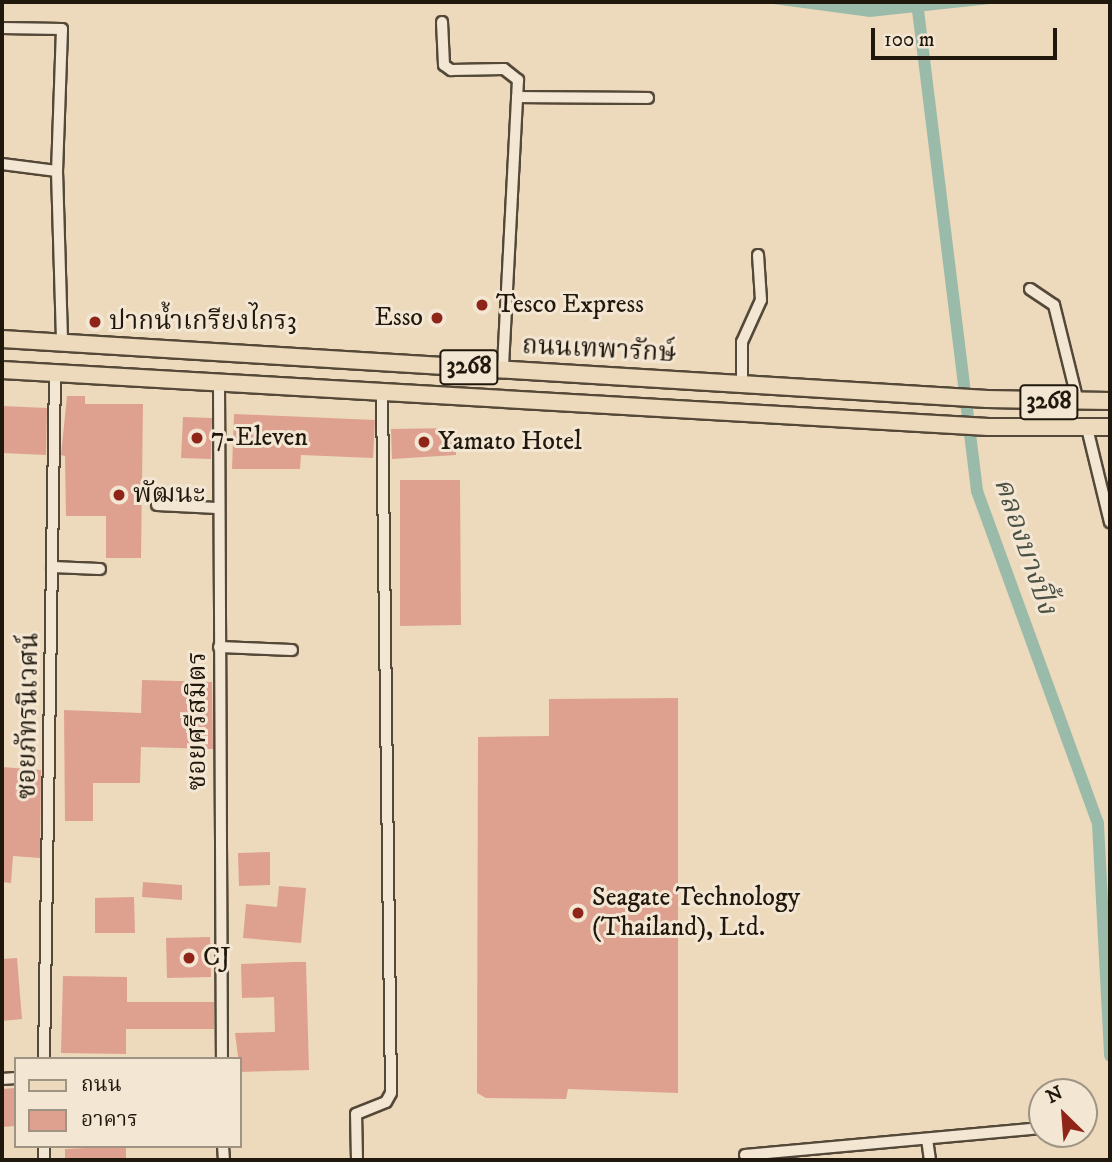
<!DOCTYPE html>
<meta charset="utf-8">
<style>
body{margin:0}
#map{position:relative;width:1112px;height:1162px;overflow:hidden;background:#edd9bb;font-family:"IM FELL DW Pica","Noto Serif Thai",serif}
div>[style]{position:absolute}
.water>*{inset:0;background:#9abbaa}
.canal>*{height:12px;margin:-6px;padding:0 6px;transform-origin:6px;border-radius:6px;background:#9abbaa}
.building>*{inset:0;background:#dea190}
.roads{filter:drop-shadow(2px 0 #544838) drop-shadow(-2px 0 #544838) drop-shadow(0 2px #544838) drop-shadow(0 -2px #544838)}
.street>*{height:10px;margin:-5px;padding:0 5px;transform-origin:5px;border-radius:5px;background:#f3e6d3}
.primary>*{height:16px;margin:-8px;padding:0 8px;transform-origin:8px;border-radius:8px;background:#edd9bb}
.dots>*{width:19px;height:19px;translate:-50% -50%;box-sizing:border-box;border:4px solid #f3e6d3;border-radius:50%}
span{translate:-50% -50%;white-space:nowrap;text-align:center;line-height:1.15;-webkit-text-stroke:6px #f3e6d3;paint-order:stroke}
.shield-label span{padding:2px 5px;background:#f3e6d3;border:2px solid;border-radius:5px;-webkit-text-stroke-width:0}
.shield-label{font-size:24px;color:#21180d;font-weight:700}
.poi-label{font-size:26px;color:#21180d}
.left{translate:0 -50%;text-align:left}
.right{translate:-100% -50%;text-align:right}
.street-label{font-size:26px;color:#21180d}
.water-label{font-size:28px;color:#4b5144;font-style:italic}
.frame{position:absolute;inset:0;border:4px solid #21180d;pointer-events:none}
.legend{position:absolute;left:14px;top:1057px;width:228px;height:91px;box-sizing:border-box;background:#f3e6d3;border:2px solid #9f9484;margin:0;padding:9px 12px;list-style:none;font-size:21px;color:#21180d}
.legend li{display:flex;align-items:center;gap:14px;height:35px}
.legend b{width:35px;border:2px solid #9f9484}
.north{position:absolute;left:1028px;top:1078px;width:70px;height:70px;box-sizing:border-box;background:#f3e6d3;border:2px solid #9f9484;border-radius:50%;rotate:335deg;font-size:19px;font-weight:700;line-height:28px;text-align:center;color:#21180d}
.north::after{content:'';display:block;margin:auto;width:24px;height:32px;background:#8f2418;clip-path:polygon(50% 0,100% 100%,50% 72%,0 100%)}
.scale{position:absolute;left:871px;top:28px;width:186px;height:32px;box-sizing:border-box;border:4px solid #21180d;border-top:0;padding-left:9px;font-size:21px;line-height:24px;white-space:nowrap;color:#21180d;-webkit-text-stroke:5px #f3e6d3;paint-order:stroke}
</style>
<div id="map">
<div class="water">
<div style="clip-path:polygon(759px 2px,1009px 2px,870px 17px)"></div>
</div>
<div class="canal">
<div style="left:917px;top:2px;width:493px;rotate:83deg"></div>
<div style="left:977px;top:491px;width:354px;rotate:70deg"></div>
<div style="left:1098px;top:824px;width:232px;rotate:87deg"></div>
</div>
<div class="building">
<div style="clip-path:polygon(67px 396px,85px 396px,85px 404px,143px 404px,141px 558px,106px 558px,106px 516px,66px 516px,65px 456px,61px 455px)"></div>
<div style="clip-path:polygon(2px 406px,47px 408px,46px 455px,2px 453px)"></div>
<div style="clip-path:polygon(234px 414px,375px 420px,373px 458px,301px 455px,300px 469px,232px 469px)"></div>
<div style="clip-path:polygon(183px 417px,212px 418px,211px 459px,181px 458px)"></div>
<div style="clip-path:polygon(456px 428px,456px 455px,392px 459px,391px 429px)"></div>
<div style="clip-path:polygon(400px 480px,460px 480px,461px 625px,400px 626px)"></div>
<div style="clip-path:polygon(142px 680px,212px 682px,213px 749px,141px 747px,140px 783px,93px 783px,93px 821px,65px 821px,64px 710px,141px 713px)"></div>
<div style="clip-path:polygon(678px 698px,678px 1093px,568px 1089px,566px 1099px,486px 1098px,477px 1093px,478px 737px,549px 736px,549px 699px)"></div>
<div style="clip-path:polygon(2px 767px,41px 770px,40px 858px,13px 856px,11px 883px,2px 882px)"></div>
<div style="clip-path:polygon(270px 852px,270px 885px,239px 886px,238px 853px)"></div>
<div style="clip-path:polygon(143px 882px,182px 885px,182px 900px,142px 897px)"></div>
<div style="clip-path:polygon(279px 886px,306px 888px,301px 943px,243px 938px,246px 904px,277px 907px)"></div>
<div style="clip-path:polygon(134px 897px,135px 933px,95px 933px,95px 898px)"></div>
<div style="clip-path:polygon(210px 937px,211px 977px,167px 978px,166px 938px)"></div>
<div style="clip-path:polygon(17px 958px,22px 1019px,2px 1021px,2px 959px)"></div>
<div style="clip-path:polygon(294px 962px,306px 962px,309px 1070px,240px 1072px,235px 1033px,275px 1032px,274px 997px,242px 998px,241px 964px)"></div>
<div style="clip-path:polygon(63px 976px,127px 977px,127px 1002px,214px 1002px,214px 1029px,126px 1029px,126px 1054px,61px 1053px)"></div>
<div style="clip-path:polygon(14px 1088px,15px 1126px,2px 1127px,2px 1089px)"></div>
<div style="clip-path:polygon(126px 1146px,126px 1160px,65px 1160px,65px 1149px)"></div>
</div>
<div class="roads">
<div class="street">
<div style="left:442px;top:22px;width:43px;rotate:87.3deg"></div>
<div style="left:444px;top:65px;width:9px;rotate:36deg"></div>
<div style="left:451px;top:70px;width:53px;rotate:-1.1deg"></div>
<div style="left:504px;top:69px;width:18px;rotate:38deg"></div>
<div style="left:518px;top:80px;width:289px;rotate:93deg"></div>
<div style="left:2px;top:28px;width:60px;rotate:1deg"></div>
<div style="left:62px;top:29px;width:142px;rotate:92deg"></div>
<div style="left:57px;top:171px;width:172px;rotate:88.3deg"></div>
<div style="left:517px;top:97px;width:131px;rotate:0.4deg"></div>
<div style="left:2px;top:164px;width:55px;rotate:7.3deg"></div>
<div style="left:1030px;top:289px;width:29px;rotate:34deg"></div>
<div style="left:1054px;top:305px;width:100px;rotate:76.1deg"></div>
<div style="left:219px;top:383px;width:676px;rotate:89.75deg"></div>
<div style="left:742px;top:383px;width:41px;rotate:-90deg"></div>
<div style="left:742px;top:342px;width:46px;rotate:-65.7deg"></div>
<div style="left:761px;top:300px;width:45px;rotate:-93.8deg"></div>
<div style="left:1087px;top:428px;width:97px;rotate:76.3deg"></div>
<div style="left:157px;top:505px;width:60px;rotate:2.9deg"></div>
<div style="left:52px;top:567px;width:48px;rotate:2.4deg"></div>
<div style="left:219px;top:647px;width:73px;rotate:2.4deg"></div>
<div style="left:44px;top:1059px;width:685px;rotate:-89.08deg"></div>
<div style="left:2px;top:1079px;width:14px;rotate:-4deg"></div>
<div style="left:927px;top:1139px;width:21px;rotate:82deg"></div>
<div style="left:44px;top:1146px;width:14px;rotate:90deg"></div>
<div style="left:223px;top:1146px;width:14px;rotate:86deg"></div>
<div style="left:745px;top:1155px;width:298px;rotate:-5.2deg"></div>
<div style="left:357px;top:1160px;width:46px;rotate:-91.2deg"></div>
<div style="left:356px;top:1114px;width:32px;rotate:-22deg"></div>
<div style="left:386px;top:1102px;width:10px;rotate:-61deg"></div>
<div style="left:391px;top:1093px;width:701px;rotate:-90.74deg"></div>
</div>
<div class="primary">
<div style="left:2px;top:339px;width:987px;rotate:3.49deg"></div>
<div style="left:987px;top:399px;width:123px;rotate:0.9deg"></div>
<div style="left:2px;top:370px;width:988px;rotate:3.31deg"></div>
<div style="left:988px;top:427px;width:122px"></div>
</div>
</div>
<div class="dots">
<div style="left:482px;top:305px;background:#8f2418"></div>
<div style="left:437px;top:318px;background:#8f2418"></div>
<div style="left:95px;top:322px;background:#8f2418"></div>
<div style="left:197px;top:438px;background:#8f2418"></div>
<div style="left:424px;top:442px;background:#8f2418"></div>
<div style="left:119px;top:495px;background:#8f2418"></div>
<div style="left:578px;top:913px;background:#8f2418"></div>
<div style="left:189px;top:958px;background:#8f2418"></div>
</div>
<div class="shield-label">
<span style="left:469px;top:367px">3268</span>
<span style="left:1049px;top:402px">3268</span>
</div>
<div class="poi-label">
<span class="left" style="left:496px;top:305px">Tesco Express</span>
<span class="right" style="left:423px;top:318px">Esso</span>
<span class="left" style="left:109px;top:322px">ปากน้ำเกรียงไกร3</span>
<span class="left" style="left:211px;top:438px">7-Eleven</span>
<span class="left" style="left:438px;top:442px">Yamato Hotel</span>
<span class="left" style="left:133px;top:495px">พัฒนะ</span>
<span class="left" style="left:592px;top:913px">Seagate Technology<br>(Thailand), Ltd.</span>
<span class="left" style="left:203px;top:958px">CJ</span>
</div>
<div class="street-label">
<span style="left:599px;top:350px;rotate:3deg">ถนนเทพารักษ์</span>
<span style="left:29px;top:716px;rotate:-89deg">ซอยภัทรนิเวศน์</span>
<span style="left:198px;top:721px;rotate:-90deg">ซอยศรีสมิตร</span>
</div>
<div class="water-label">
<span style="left:1025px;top:546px;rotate:71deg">คลองบางปิ้ง</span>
</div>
<div class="frame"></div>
<ul class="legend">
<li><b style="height:9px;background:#edd9bb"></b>ถนน</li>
<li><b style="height:19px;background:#dea190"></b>อาคาร</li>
</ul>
<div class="north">N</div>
<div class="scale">100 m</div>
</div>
